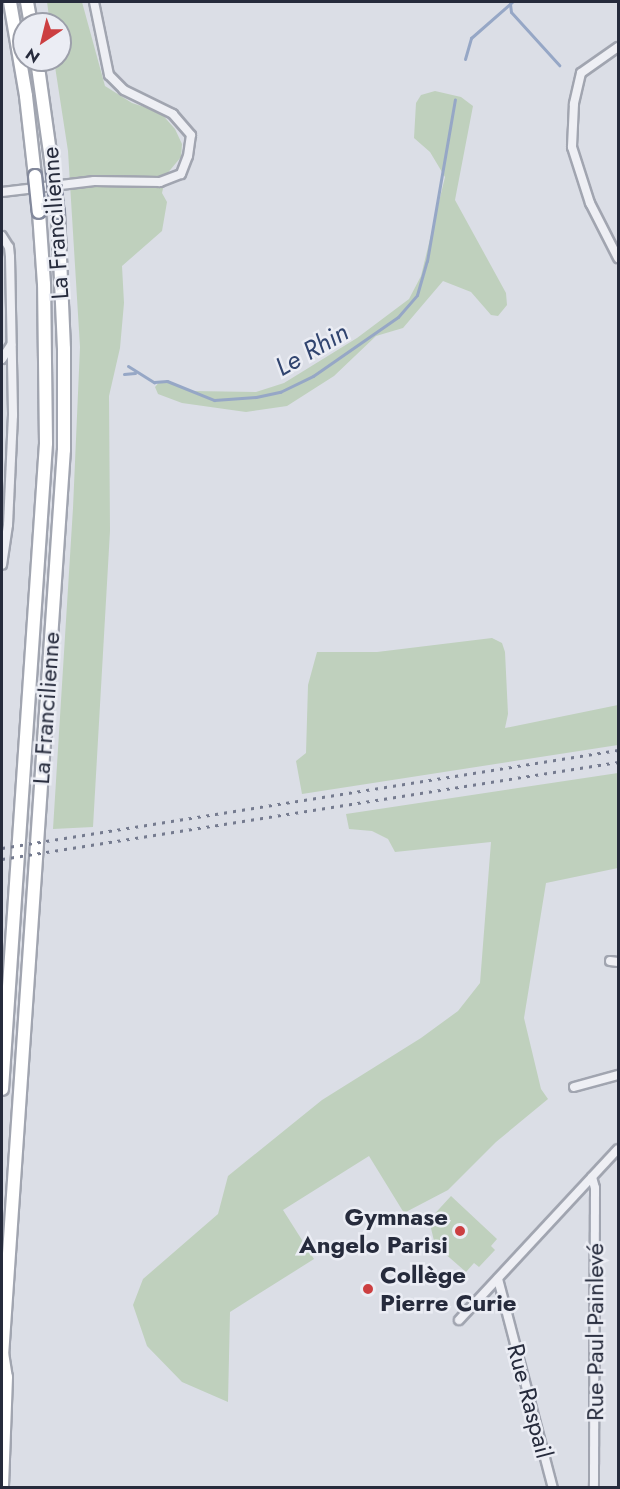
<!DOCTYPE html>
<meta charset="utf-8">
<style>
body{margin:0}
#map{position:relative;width:620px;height:1489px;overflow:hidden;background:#dbdee6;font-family:Jost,sans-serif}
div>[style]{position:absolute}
.green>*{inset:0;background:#bfd0bd}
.stream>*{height:3px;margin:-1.5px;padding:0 1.5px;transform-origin:1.5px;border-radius:1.5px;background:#96a7c6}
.roads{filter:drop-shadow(2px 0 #a1a5b0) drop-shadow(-2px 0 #a1a5b0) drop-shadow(0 2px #a1a5b0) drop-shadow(0 -2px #a1a5b0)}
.minor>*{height:8px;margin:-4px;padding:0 4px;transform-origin:4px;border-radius:4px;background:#eeeff4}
.trunk>*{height:12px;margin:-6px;padding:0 6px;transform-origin:6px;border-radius:6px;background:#fff}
.rail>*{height:3px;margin-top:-1.5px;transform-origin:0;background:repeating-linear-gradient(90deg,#757b8f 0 3px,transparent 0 9px)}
.bridges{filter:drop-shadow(2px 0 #83899c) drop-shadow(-2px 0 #83899c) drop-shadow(0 2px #83899c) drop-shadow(0 -2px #83899c)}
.trunk-bridge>*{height:12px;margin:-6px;padding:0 6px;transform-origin:6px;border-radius:6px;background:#fff}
.dots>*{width:16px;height:16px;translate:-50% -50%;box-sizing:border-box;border:3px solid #ebedf4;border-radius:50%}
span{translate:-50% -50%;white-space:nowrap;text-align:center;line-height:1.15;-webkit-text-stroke:5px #ebedf4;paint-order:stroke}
.street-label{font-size:24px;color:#262b3c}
.poi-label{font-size:24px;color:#262b3c;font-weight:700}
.right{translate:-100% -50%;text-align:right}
.left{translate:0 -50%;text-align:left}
.water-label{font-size:26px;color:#30446f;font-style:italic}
.frame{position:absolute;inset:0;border:3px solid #262b3c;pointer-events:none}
.north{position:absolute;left:12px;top:12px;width:60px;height:60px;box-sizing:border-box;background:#ebedf4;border:2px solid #9c9faa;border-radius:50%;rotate:215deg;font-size:16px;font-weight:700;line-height:24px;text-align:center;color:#262b3c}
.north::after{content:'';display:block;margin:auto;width:21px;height:27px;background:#cc3f41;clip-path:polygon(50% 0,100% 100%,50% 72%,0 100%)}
</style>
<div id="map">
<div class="green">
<div style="clip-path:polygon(47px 2px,82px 2px,105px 86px,132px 103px,160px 112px,175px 129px,182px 144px,181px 157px,166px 175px,162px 193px,167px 202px,162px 231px,122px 266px,124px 303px,120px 348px,109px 396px,110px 531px,93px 827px,53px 829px,73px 508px,80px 347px,68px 151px,54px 60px,60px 60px,60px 24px,50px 24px)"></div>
<div style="clip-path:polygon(435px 91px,461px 97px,473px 106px,455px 200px,506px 293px,507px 305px,498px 316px,491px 315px,471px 292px,443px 281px,403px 328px,376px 336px,334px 376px,287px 406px,246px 412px,182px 403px,158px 394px,155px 387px,160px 381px,169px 381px,192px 391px,256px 392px,284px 383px,357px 338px,409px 299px,421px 276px,445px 177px,430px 152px,414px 138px,416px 103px,421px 95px)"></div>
<div style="clip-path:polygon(492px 638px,502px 643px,505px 652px,508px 714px,505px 728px,618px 705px,618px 745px,302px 794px,296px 761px,306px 753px,308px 685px,317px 652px,377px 652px)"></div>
<div style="clip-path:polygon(618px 773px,618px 868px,546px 883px,524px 1018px,541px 1089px,548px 1099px,496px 1142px,448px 1190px,404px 1213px,369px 1156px,283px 1210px,314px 1259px,230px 1312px,228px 1402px,182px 1382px,147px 1346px,133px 1305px,143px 1279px,218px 1214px,228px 1176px,322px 1100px,421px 1038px,458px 1011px,480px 983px,491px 842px,395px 852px,388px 839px,372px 831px,349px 829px,346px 814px)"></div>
<div style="clip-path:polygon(451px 1196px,497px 1239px,491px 1246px,495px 1250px,479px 1267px,474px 1263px,466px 1272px,435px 1245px,429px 1220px)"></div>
</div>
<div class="stream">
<div style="left:510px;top:4px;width:8px;rotate:83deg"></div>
<div style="left:511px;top:12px;width:72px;rotate:47.8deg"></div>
<div style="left:465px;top:59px;width:22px;rotate:-74deg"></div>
<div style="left:471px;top:38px;width:55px;rotate:-41.3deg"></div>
<div style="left:128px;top:366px;width:31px;rotate:32deg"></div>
<div style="left:154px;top:382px;width:13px;rotate:-4deg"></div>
<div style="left:167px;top:381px;width:51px;rotate:22deg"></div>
<div style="left:214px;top:400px;width:42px;rotate:-4.1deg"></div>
<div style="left:256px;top:397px;width:25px;rotate:-12deg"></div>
<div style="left:280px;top:392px;width:37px;rotate:-26deg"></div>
<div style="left:313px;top:376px;width:103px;rotate:-34.8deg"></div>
<div style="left:398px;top:317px;width:29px;rotate:-49deg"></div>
<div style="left:417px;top:295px;width:35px;rotate:-74deg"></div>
<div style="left:427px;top:261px;width:164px;rotate:-80.2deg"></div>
<div style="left:124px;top:374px;width:11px;rotate:-5deg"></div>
</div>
<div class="roads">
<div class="minor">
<div style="left:618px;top:47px;width:45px;rotate:144.9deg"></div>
<div style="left:581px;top:73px;width:32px;rotate:103deg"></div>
<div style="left:574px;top:104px;width:43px;rotate:92.7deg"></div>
<div style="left:572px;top:147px;width:59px;rotate:72.2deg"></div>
<div style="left:590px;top:203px;width:62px;rotate:63deg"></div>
<div style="left:2px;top:192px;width:93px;rotate:-6.8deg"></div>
<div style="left:94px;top:181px;width:66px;rotate:0.9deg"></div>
<div style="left:160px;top:182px;width:22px;rotate:-21deg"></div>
<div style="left:181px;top:174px;width:19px;rotate:-69deg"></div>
<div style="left:188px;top:156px;width:21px;rotate:-82deg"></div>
<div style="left:191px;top:135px;width:28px;rotate:-131deg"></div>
<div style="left:173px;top:114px;width:55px;rotate:-153.9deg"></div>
<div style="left:124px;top:90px;width:21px;rotate:-135deg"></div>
<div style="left:109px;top:75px;width:75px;rotate:-101.6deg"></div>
<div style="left:2px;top:236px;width:13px;rotate:58deg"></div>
<div style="left:9px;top:247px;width:10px;rotate:84deg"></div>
<div style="left:10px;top:257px;width:158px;rotate:88.9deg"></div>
<div style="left:13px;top:415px;width:110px;rotate:92.6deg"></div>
<div style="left:8px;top:525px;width:40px;rotate:98.5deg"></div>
<div style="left:2px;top:359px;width:17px;rotate:-57deg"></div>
<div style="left:610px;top:961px;width:8px;rotate:7deg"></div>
<div style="left:574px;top:1087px;width:46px;rotate:-15.3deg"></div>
<div style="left:592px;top:1177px;width:11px;rotate:75deg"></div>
<div style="left:595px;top:1188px;width:300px;rotate:90.2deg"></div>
<div style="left:498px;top:1279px;width:216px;rotate:75.3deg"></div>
<div style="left:459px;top:1320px;width:233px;rotate:-47.1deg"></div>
</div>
<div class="trunk">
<div style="left:10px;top:2px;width:95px;rotate:80.3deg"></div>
<div style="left:26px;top:96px;width:81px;rotate:83.6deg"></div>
<div style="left:27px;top:2px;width:22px;rotate:80deg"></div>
<div style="left:37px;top:60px;width:115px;rotate:82deg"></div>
<div style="left:2px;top:1089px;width:647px;rotate:-86.1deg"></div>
<div style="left:46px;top:443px;width:159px;rotate:-90.7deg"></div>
<div style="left:44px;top:284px;width:72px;rotate:-94deg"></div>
<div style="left:2px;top:1353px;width:24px;rotate:81deg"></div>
<div style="left:6px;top:1377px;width:111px;rotate:92.1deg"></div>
<div style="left:2px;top:1356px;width:908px;rotate:-86.09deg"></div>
<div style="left:64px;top:450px;width:101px;rotate:-90deg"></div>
<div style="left:64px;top:349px;width:137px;rotate:-92.5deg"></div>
</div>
</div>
<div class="rail">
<div style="left:2px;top:848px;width:624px;rotate:-9.04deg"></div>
<div style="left:2px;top:859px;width:624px;rotate:-8.95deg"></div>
</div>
<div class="bridges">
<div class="trunk-bridge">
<div style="left:53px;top:174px;width:38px;rotate:83deg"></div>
<div style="left:35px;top:176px;width:36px;rotate:84deg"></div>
</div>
</div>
<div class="dots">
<div style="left:460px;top:1231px;background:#cc3f41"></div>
<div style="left:368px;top:1289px;background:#cc3f41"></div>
</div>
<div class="street-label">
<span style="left:55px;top:223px;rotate:-94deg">La Francilienne</span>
<span style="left:46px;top:708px;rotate:-86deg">La Francilienne</span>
<span style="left:595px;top:1332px;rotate:-90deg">Rue Paul Painlevé</span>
<span style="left:530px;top:1401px;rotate:75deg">Rue Raspail</span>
</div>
<div class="poi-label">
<span class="right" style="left:448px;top:1231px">Gymnase<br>Angelo Parisi</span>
<span class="left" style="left:380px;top:1289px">Collège<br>Pierre Curie</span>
</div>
<div class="water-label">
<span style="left:312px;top:350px;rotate:-30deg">Le Rhin</span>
</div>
<div class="frame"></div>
<div class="north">N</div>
</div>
